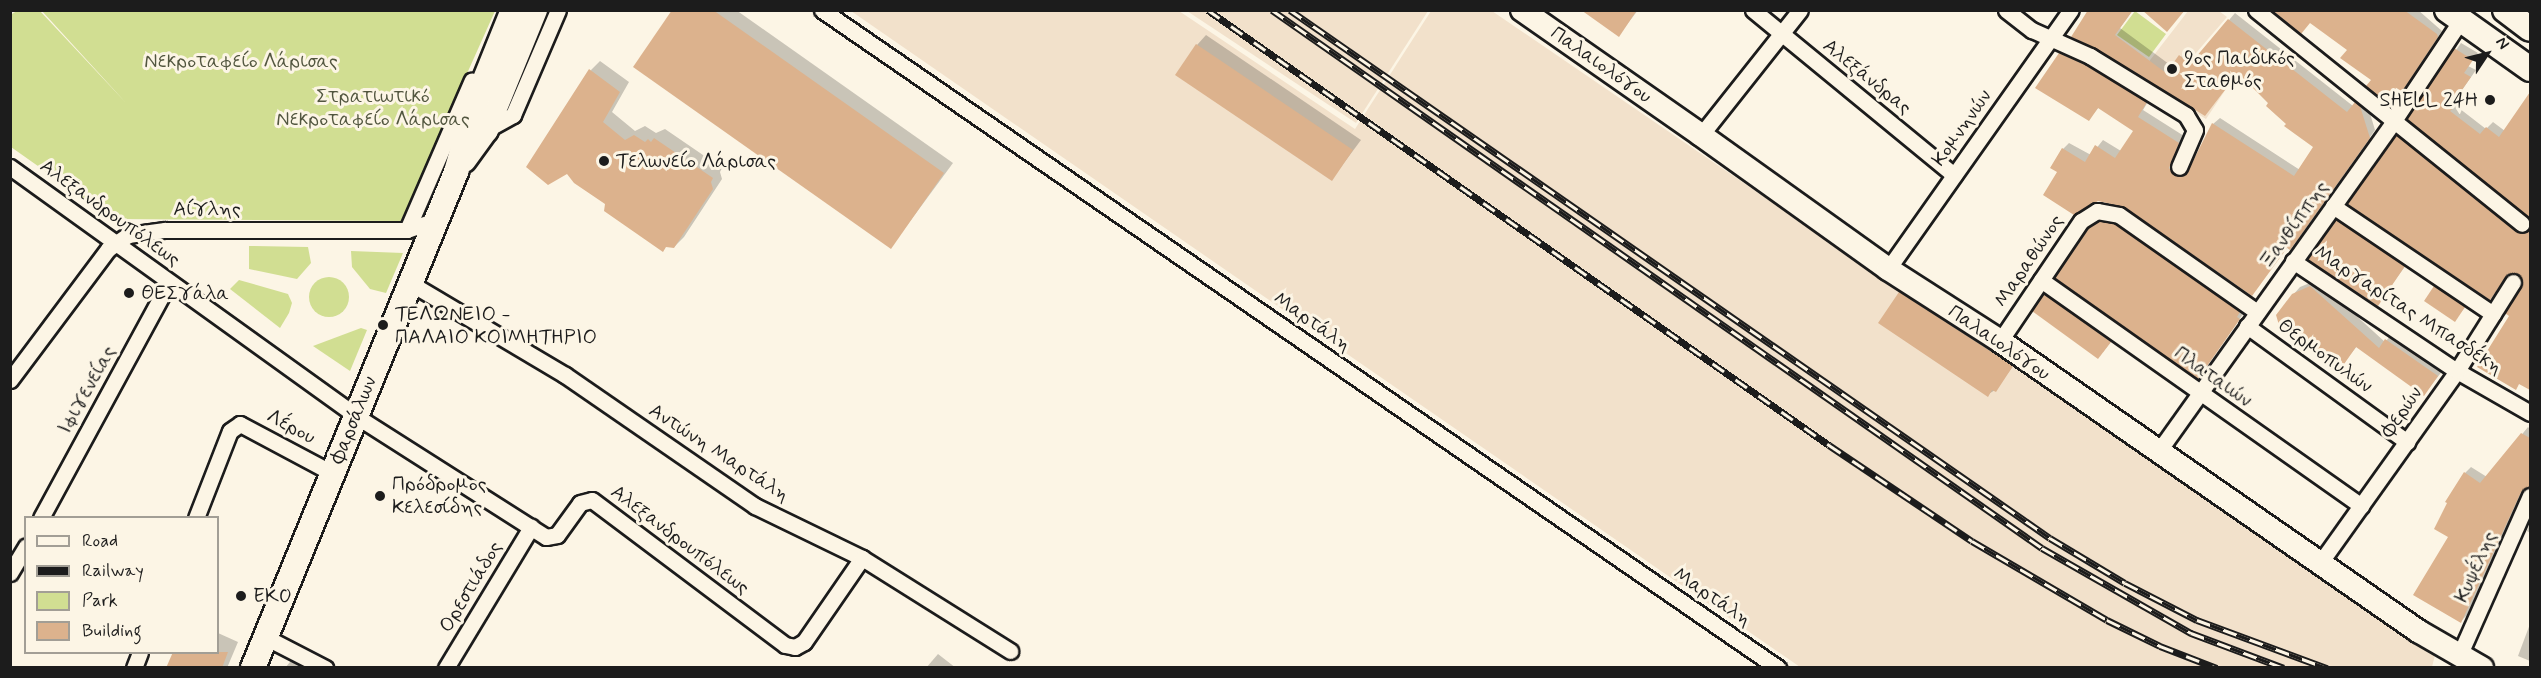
<!DOCTYPE html>
<meta charset="utf-8">
<style>
body{margin:0}
#map{position:relative;width:2541px;height:678px;overflow:hidden;background:#fcf5e5;font-family:Mynerve,sans-serif}
div>[style]{position:absolute}
.built>*{inset:0;background:#f2e1cb}
.green>*{inset:0;background:#d1de92}
.round{border-radius:50%}
.shadow>*{inset:0;background:#0003}
.building>*{inset:0;background:#dcb28d}
.roads{filter:drop-shadow(2px 0 #1c1c1c) drop-shadow(-2px 0 #1c1c1c) drop-shadow(0 2px #1c1c1c) drop-shadow(0 -2px #1c1c1c)}
.street>*{height:15px;margin:-7.5px;padding:0 7.5px;transform-origin:7.5px;border-radius:7.5px;background:#fcf5e5}
.secondary>*{height:22px;margin:-11px;padding:0 11px;transform-origin:11px;border-radius:11px;background:#fcf5e5}
.primary>*{height:24px;margin:-12px;padding:0 12px;transform-origin:12px;border-radius:12px;background:#fcf5e5}
.rail>*{height:7px;margin-top:-3.5px;transform-origin:0;background:repeating-linear-gradient(90deg,#fcf5e5 0 14px,#1c1c1c 0 28px);box-sizing:border-box;border-block:2px solid #1c1c1c}
.dots>*{width:16px;height:16px;translate:-50% -50%;box-sizing:border-box;border:3px solid #fcf5e5;border-radius:50%}
span{translate:-50% -50%;white-space:nowrap;text-align:center;line-height:1.15;-webkit-text-stroke:6px #fcf5e5;paint-order:stroke}
.poi-label{font-size:20px;color:#1c1c1c}
.left{translate:0 -50%;text-align:left}
.right{translate:-100% -50%;text-align:right}
.park-label{font-size:20px;color:#52563f}
.street-label{font-size:20px;color:#1c1c1c}
.frame{position:absolute;inset:0;border:12px solid #1c1c1c;pointer-events:none}
.legend{position:absolute;left:24px;top:516px;width:195px;height:138px;box-sizing:border-box;background:#fcf5e5;border:2px solid #a29e95;margin:0;padding:8px 10px;list-style:none;font-size:18px;color:#1c1c1c}
.legend li{display:flex;align-items:center;gap:12px;height:30px}
.legend b{width:30px;border:2px solid #a29e95}
.north{position:absolute;left:2457px;top:24px;width:60px;height:60px;-webkit-text-stroke:4px #fcf5e5;paint-order:stroke;rotate:55deg;font-size:16px;font-weight:700;line-height:24px;text-align:center;color:#1c1c1c}
.north::after{content:'';display:block;margin:auto;width:21px;height:27px;background:#1c1c1c;clip-path:polygon(50% 0,100% 100%,50% 72%,0 100%)}
</style>
<div id="map">
<div class="built">
<div style="clip-path:polygon(851px 11px,1179px 11px,1355px 129px,1431px 11px,1492px 11px,2435px 655px,2432px 667px,1800px 667px)"></div>
<div style="clip-path:polygon(1187px 11px,1428px 11px,1356px 123px)"></div>
<div style="clip-path:polygon(2188px 11px,2219px 11px,2227px 17px,2190px 60px,2226px 89px,2206px 119px,2137px 77px)"></div>
</div>
<div class="green">
<div style="clip-path:polygon(17px 11px,40px 11px,127px 104px,42px 11px,495px 11px,401px 221px,113px 219px,11px 147px,10px 15px)"></div>
<div style="clip-path:polygon(2135px 11px,2166px 34px,2149px 57px,2117px 35px)"></div>
<div style="clip-path:polygon(249px 246px,308px 247px,311px 263px,297px 279px,249px 269px)"></div>
<div style="clip-path:polygon(351px 251px,403px 253px,386px 293px,370px 289px,352px 267px)"></div>
<div class="round" style="left:309px;top:277px;width:40px;height:40px"></div>
<div style="clip-path:polygon(239px 280px,288px 294px,292px 303px,289px 313px,280px 328px,230px 289px)"></div>
<div style="clip-path:polygon(361px 328px,367px 330px,350px 371px,313px 346px)"></div>
</div>
<div class="shadow">
<div style="clip-path:polygon(674px 10px,736px 10px,953px 163px,891px 247px)"></div>
<div style="clip-path:polygon(1584px 10px,1638px 10px,1619px 35px)"></div>
<div style="clip-path:polygon(2093px 10px,2133px 10px,2120px 28px,2173px 67px,2187px 50px,2197px 58px,2235px 13px,2353px 106px,2362px 97px,2366px 100px,2375px 130px,2296px 242px,2288px 247px,2252px 294px,2125px 205px,2059px 171px,2063px 149px,2069px 143px,2091px 155px,2103px 140px,2121px 151px,2135px 131px,2099px 107px,2089px 119px,2060px 54px,2067px 47px,2152px 95px,2143px 110px,2184px 136px,2182px 170px,2190px 169px,2213px 124px,2220px 118px,2300px 170px,2315px 147px,2288px 124px,2239px 72px,2205px 114px,2096px 46px)"></div>
<div style="clip-path:polygon(2275px 10px,2418px 10px,2442px 31px,2397px 99px,2373px 80px,2349px 50px,2311px 21px)"></div>
<div style="clip-path:polygon(1206px 35px,1361px 140px,1332px 179px,1197px 45px)"></div>
<div style="clip-path:polygon(2461px 43px,2478px 53px,2468px 66px,2476px 70px,2455px 100px,2457px 102px,2455px 105px,2486px 129px,2493px 122px,2505px 131px,2530px 96px,2530px 217px,2409px 119px)"></div>
<div style="clip-path:polygon(600px 61px,629px 82px,612px 112px,635px 131px,645px 126px,656px 133px,665px 129px,722px 168px,720px 172px,722px 179px,684px 237px,674px 247px,607px 203px,591px 70px)"></div>
<div style="clip-path:polygon(2403px 130px,2522px 226px,2530px 228px,2530px 366px,2516px 388px,2511px 316px,2524px 283px,2520px 273px,2509px 272px,2490px 298px,2397px 136px)"></div>
<div style="clip-path:polygon(2344px 213px,2411px 258px,2378px 304px,2337px 220px)"></div>
<div style="clip-path:polygon(2105px 217px,2120px 220px,2244px 307px,2240px 312px,2243px 314px,2202px 372px,2090px 229px)"></div>
<div style="clip-path:polygon(2317px 280px,2385px 342px,2393px 333px,2444px 369px,2424px 394px,2357px 346px,2342px 365px,2293px 295px,2300px 287px)"></div>
<div style="clip-path:polygon(2440px 282px,2469px 302px,2455px 320px,2436px 287px)"></div>
<div style="clip-path:polygon(1910px 283px,2021px 356px,1995px 390px,1987px 395px,1900px 293px)"></div>
<div style="clip-path:polygon(2050px 290px,2115px 336px,2103px 352px,2045px 295px)"></div>
<div style="clip-path:polygon(2528px 427px,2530px 429px,2530px 485px,2526px 487px,2467px 615px,2461px 621px,2450px 536px,2465px 473px,2471px 467px,2487px 477px)"></div>
<div style="clip-path:polygon(2530px 523px,2530px 533px,2527px 531px)"></div>
<div style="clip-path:polygon(2530px 624px,2530px 661px,2518px 656px)"></div>
<div style="clip-path:polygon(218px 633px,238px 642px,227px 668px,168px 668px,218px 652px)"></div>
<div style="clip-path:polygon(938px 654px,956px 668px,926px 668px)"></div>
<div style="clip-path:polygon(295px 656px,318px 668px,285px 668px)"></div>
</div>
<div class="building">
<div style="clip-path:polygon(672px 10px,713px 10px,944px 173px,891px 249px,633px 67px)"></div>
<div style="clip-path:polygon(1581px 10px,1637px 10px,1619px 37px)"></div>
<div style="clip-path:polygon(2088px 10px,2133px 10px,2115px 35px,2166px 73px,2179px 55px,2190px 64px,2228px 19px,2347px 112px,2355px 102px,2360px 106px,2370px 138px,2290px 250px,2287px 248px,2252px 296px,2124px 207px,2098px 201px,2074px 215px,2043px 195px,2057px 172px,2050px 168px,2062px 148px,2085px 162px,2095px 145px,2115px 158px,2133px 131px,2098px 108px,2089px 121px,2035px 88px,2059px 53px,2085px 65px,2147px 102px,2138px 117px,2179px 143px,2169px 168px,2176px 176px,2184px 175px,2188px 171px,2212px 123px,2294px 176px,2313px 147px,2284px 126px,2286px 124px,2266px 106px,2268px 103px,2238px 73px,2205px 116px,2095px 48px,2071px 37px)"></div>
<div style="clip-path:polygon(2142px 10px,2185px 10px,2167px 32px)"></div>
<div style="clip-path:polygon(2272px 10px,2404px 10px,2437px 34px,2438px 37px,2392px 107px,2366px 86px,2371px 80px,2340px 58px,2347px 50px,2310px 23px,2301px 34px)"></div>
<div style="clip-path:polygon(1196px 44px,1353px 150px,1332px 181px,1175px 75px)"></div>
<div style="clip-path:polygon(2454px 48px,2473px 60px,2464px 73px,2471px 77px,2450px 107px,2452px 109px,2450px 111px,2480px 134px,2486px 127px,2499px 137px,2530px 92px,2530px 220px,2407px 119px)"></div>
<div style="clip-path:polygon(589px 69px,620px 92px,603px 122px,625px 140px,634px 135px,645px 142px,648px 139px,651px 142px,654px 138px,713px 178px,711px 182px,713px 189px,674px 248px,666px 247px,663px 252px,604px 211px,605px 204px,574px 183px,567px 174px,548px 185px,526px 167px)"></div>
<div style="clip-path:polygon(2396px 135px,2516px 232px,2525px 233px,2530px 228px,2530px 390px,2519px 384px,2516px 390px,2477px 367px,2509px 316px,2505px 313px,2523px 283px,2519px 274px,2508px 274px,2490px 300px,2347px 204px)"></div>
<div style="clip-path:polygon(2336px 219px,2405px 266px,2378px 306px,2307px 259px)"></div>
<div style="clip-path:polygon(2099px 221px,2115px 224px,2240px 312px,2237px 317px,2240px 319px,2198px 379px,2055px 278px,2089px 228px)"></div>
<div style="clip-path:polygon(2310px 286px,2379px 348px,2385px 339px,2438px 376px,2424px 396px,2356px 347px,2342px 367px,2279px 325px,2276px 315px,2292px 294px)"></div>
<div style="clip-path:polygon(2434px 286px,2465px 307px,2455px 322px,2424px 301px)"></div>
<div style="clip-path:polygon(1899px 292px,2013px 366px,1996px 392px,1992px 390px,1988px 397px,1878px 323px)"></div>
<div style="clip-path:polygon(2044px 294px,2111px 342px,2098px 359px,2032px 311px)"></div>
<div style="clip-path:polygon(2521px 433px,2530px 438px,2530px 486px,2521px 492px,2461px 623px,2413px 595px,2448px 537px,2434px 529px,2447px 503px,2445px 502px,2464px 472px,2480px 483px)"></div>
<div style="clip-path:polygon(173px 652px,228px 652px,222px 668px,166px 668px)"></div>
</div>
<div class="roads">
<div class="street">
<div style="left:822px;top:10px;width:1161px;rotate:34.54deg"></div>
<div style="left:1753px;top:10px;width:260px;rotate:39.4deg"></div>
<div style="left:2006px;top:10px;width:33px;rotate:38deg"></div>
<div style="left:2032px;top:30px;width:64px;rotate:24.1deg"></div>
<div style="left:2090px;top:56px;width:113px;rotate:31.6deg"></div>
<div style="left:2186px;top:115px;width:17px;rotate:59deg"></div>
<div style="left:2195px;top:130px;width:40px;rotate:113.4deg"></div>
<div style="left:2256px;top:10px;width:341px;rotate:38.8deg"></div>
<div style="left:486px;top:130px;width:31px;rotate:-29deg"></div>
<div style="left:513px;top:115px;width:114px;rotate:-66.8deg"></div>
<div style="left:1701px;top:135px;width:159px;rotate:-51.6deg"></div>
<div style="left:10px;top:167px;width:426px;rotate:35.7deg"></div>
<div style="left:356px;top:416px;width:225px;rotate:32.5deg"></div>
<div style="left:546px;top:537px;width:11px;rotate:-10deg"></div>
<div style="left:557px;top:535px;width:39px;rotate:-54deg"></div>
<div style="left:580px;top:503px;width:12px;rotate:-14deg"></div>
<div style="left:592px;top:500px;width:241px;rotate:36.9deg"></div>
<div style="left:785px;top:645px;width:10px;rotate:11deg"></div>
<div style="left:795px;top:647px;width:10px;rotate:-29deg"></div>
<div style="left:804px;top:642px;width:102px;rotate:-55.4deg"></div>
<div style="left:2333px;top:206px;width:193px;rotate:34deg"></div>
<div style="left:407px;top:230px;width:163px;rotate:-66.6deg"></div>
<div style="left:2293px;top:261px;width:197px;rotate:33.9deg"></div>
<div style="left:2457px;top:371px;width:84px;rotate:29.9deg"></div>
<div style="left:1888px;top:269px;width:317px;rotate:-54.8deg"></div>
<div style="left:2041px;top:280px;width:392px;rotate:35.2deg"></div>
<div style="left:410px;top:283px;width:180px;rotate:30.7deg"></div>
<div style="left:565px;top:375px;width:231px;rotate:34.6deg"></div>
<div style="left:755px;top:506px;width:119px;rotate:25.9deg"></div>
<div style="left:862px;top:558px;width:175px;rotate:32.1deg"></div>
<div style="left:2247px;top:326px;width:198px;rotate:35.9deg"></div>
<div style="left:2000px;top:341px;width:145px;rotate:-56deg"></div>
<div style="left:2081px;top:221px;width:19px;rotate:-32deg"></div>
<div style="left:2097px;top:211px;width:22px;rotate:10deg"></div>
<div style="left:2119px;top:215px;width:169px;rotate:35.1deg"></div>
<div style="left:10px;top:380px;width:164px;rotate:-53.2deg"></div>
<div style="left:108px;top:249px;width:24px;rotate:-35deg"></div>
<div style="left:128px;top:235px;width:37px;rotate:-8deg"></div>
<div style="left:165px;top:230px;width:242px"></div>
<div style="left:407px;top:230px;width:31px;rotate:-19deg"></div>
<div style="left:2158px;top:452px;width:405px;rotate:-54.5deg"></div>
<div style="left:2393px;top:122px;width:123px;rotate:-56.3deg"></div>
<div style="left:41px;top:518px;width:268px;rotate:-61.5deg"></div>
<div style="left:196px;top:518px;width:93px;rotate:-68.7deg"></div>
<div style="left:230px;top:431px;width:12px;rotate:-35deg"></div>
<div style="left:240px;top:424px;width:104px;rotate:28deg"></div>
<div style="left:2320px;top:563px;width:236px;rotate:-54.5deg"></div>
<div style="left:2457px;top:371px;width:105px;rotate:-57.8deg"></div>
<div style="left:10px;top:573px;width:31px;rotate:-59deg"></div>
<div style="left:265px;top:637px;width:68px;rotate:27.3deg"></div>
<div style="left:2459px;top:656px;width:175px;rotate:-66.1deg"></div>
<div style="left:134px;top:668px;width:17px;rotate:-69deg"></div>
<div style="left:446px;top:668px;width:165px;rotate:-58.9deg"></div>
</div>
<div class="secondary">
<div style="left:1522px;top:10px;width:218px;rotate:34.9deg"></div>
<div style="left:1701px;top:135px;width:230px;rotate:35.6deg"></div>
<div style="left:1888px;top:269px;width:133px;rotate:32.7deg"></div>
<div style="left:2000px;top:341px;width:509px;rotate:34.75deg"></div>
<div style="left:2418px;top:631px;width:74px;rotate:30deg"></div>
</div>
<div class="primary">
<div style="left:2447px;top:10px;width:102px;rotate:35.4deg"></div>
<div style="left:2505px;top:10px;width:31px;rotate:37deg"></div>
<div style="left:464px;top:160px;width:37px;rotate:-54deg"></div>
<div style="left:486px;top:130px;width:130px;rotate:-67.8deg"></div>
<div style="left:253px;top:668px;width:536px;rotate:-67.74deg"></div>
<div style="left:456px;top:172px;width:76px;rotate:-74deg"></div>
<div style="left:477px;top:99px;width:96px;rotate:-68deg"></div>
</div>
</div>
<div class="rail">
<div style="left:1208px;top:10px;width:758px;rotate:35.01deg"></div>
<div style="left:1829px;top:445px;width:172px;rotate:33.9deg"></div>
<div style="left:1972px;top:541px;width:156px;rotate:30.3deg"></div>
<div style="left:2107px;top:620px;width:59px;rotate:26.1deg"></div>
<div style="left:2160px;top:646px;width:61px;rotate:21.1deg"></div>
<div style="left:1272px;top:10px;width:939px;rotate:34.94deg"></div>
<div style="left:2042px;top:548px;width:172px;rotate:29.7deg"></div>
<div style="left:2191px;top:633px;width:99px;rotate:20.6deg"></div>
<div style="left:1290px;top:10px;width:925px;rotate:34.79deg"></div>
<div style="left:2050px;top:538px;width:87px;rotate:31deg"></div>
<div style="left:2125px;top:583px;width:81px;rotate:27.2deg"></div>
<div style="left:2197px;top:620px;width:139px;rotate:20.3deg"></div>
</div>
<div class="dots">
<div style="left:2172px;top:69px;background:#1c1c1c"></div>
<div style="left:2490px;top:100px;background:#1c1c1c"></div>
<div style="left:604px;top:161px;background:#1c1c1c"></div>
<div style="left:129px;top:293px;background:#1c1c1c"></div>
<div style="left:383px;top:325px;background:#1c1c1c"></div>
<div style="left:380px;top:496px;background:#1c1c1c"></div>
<div style="left:241px;top:596px;background:#1c1c1c"></div>
</div>
<div class="poi-label">
<span class="left" style="left:2184px;top:70px">9ος Παιδικός<br>Σταθμός</span>
<span class="right" style="left:2478px;top:100px">SHELL 24H</span>
<span class="left" style="left:616px;top:161px">Τελωνείο Λάρισας</span>
<span class="left" style="left:141px;top:293px">ΘΕΣγάλα</span>
<span class="left" style="left:395px;top:326px">ΤΕΛΩΝΕΙΟ -<br>ΠΑΛΑΙΟ ΚΟΙΜΗΤΗΡΙΟ</span>
<span class="left" style="left:392px;top:496px">Πρόδρομος<br>Κελεσίδης</span>
<span class="left" style="left:253px;top:596px">EKO</span>
</div>
<div class="park-label">
<span style="left:241px;top:61px">Νεκροταφείο Λάρισας</span>
<span style="left:373px;top:108px">Στρατιωτικό<br>Νεκροταφείο Λάρισας</span>
</div>
<div class="street-label">
<span style="left:1601px;top:65px;rotate:35deg">Παλαιολόγου</span>
<span style="left:1867px;top:77px;rotate:39deg">Αλεξάνδρας</span>
<span style="left:1962px;top:128px;rotate:-55deg">Κομνηνών</span>
<span style="left:207px;top:209px">Αίγλης</span>
<span style="left:110px;top:213px;rotate:36deg">Αλεξανδρουπόλεως</span>
<span style="left:2294px;top:225px;rotate:-54deg">Ξανθίππης</span>
<span style="left:2029px;top:261px;rotate:-56deg">Μαραθώνος</span>
<span style="left:2408px;top:310px;rotate:33deg">Μαργαρίτας Μπασδέκη</span>
<span style="left:1312px;top:322px;rotate:35deg">Μαρτάλη</span>
<span style="left:1999px;top:343px;rotate:34deg">Παλαιολόγου</span>
<span style="left:2325px;top:356px;rotate:36deg">Θερμοπυλών</span>
<span style="left:2213px;top:377px;rotate:35deg">Πλαταιών</span>
<span style="left:87px;top:390px;rotate:-61deg">Ιφιγενείας</span>
<span style="left:2402px;top:412px;rotate:-55deg">Φερών</span>
<span style="left:354px;top:420px;rotate:-68deg">Φαρσάλων</span>
<span style="left:291px;top:427px;rotate:28deg">Λέρου</span>
<span style="left:719px;top:453px;rotate:33deg">Αντώνη Μαρτάλη</span>
<span style="left:680px;top:540px;rotate:37deg">Αλεξανδρουπόλεως</span>
<span style="left:2476px;top:567px;rotate:-66deg">Κυψέλης</span>
<span style="left:471px;top:587px;rotate:-59deg">Ορεστιάδος</span>
<span style="left:1712px;top:597px;rotate:34deg">Μαρτάλη</span>
</div>
<div class="frame"></div>
<ul class="legend">
<li><b style="height:8px;background:#fcf5e5"></b>Road</li>
<li><b style="height:8px;background:#1c1c1c"></b>Railway</li>
<li><b style="height:16px;background:#d1de92"></b>Park</li>
<li><b style="height:16px;background:#dcb28d"></b>Building</li>
</ul>
<div class="north">N</div>
</div>
